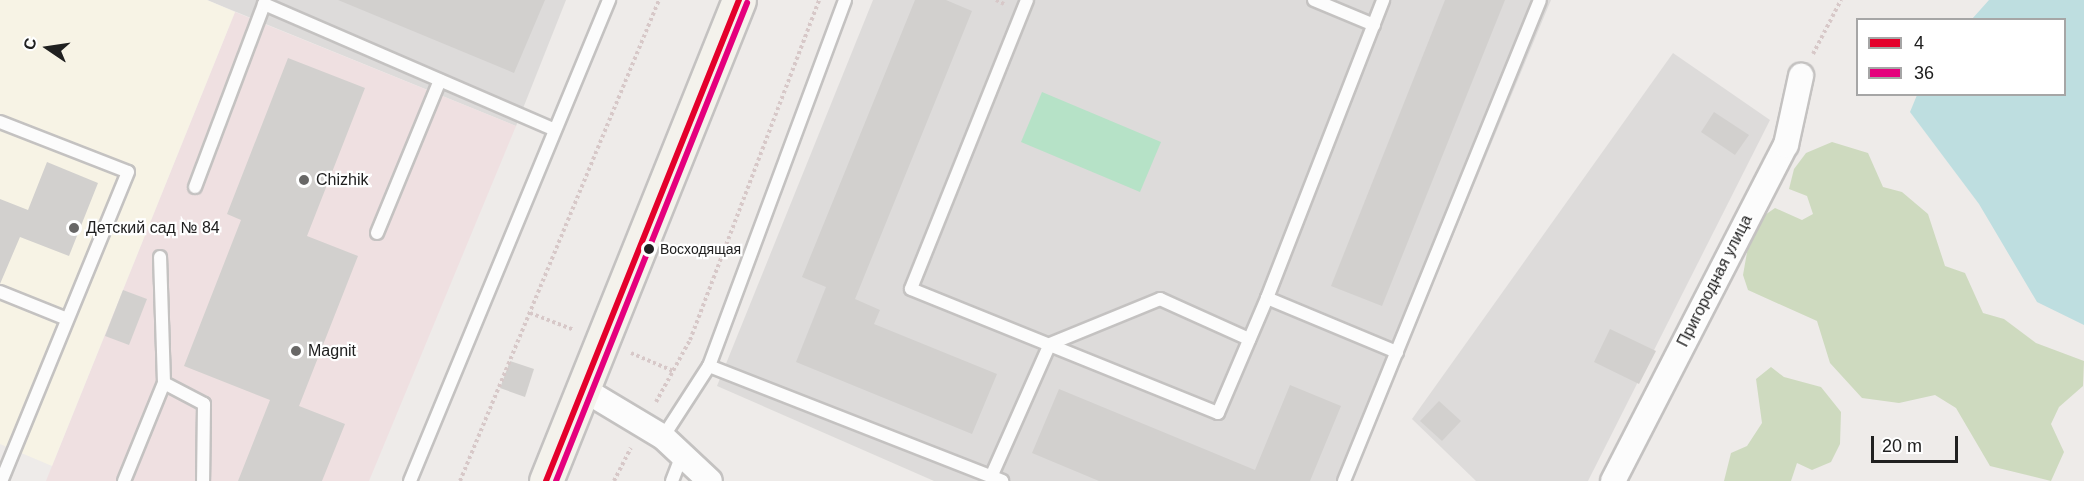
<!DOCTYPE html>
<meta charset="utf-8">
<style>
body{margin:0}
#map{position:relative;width:2084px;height:481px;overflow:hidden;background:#eeebe9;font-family:Arial,sans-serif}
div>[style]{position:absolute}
.residential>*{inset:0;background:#dddbda}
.commercial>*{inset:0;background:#efe0e1}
.education>*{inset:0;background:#f7f3e5}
.forest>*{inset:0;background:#cedabf}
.pitch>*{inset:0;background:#b6e2c7}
.water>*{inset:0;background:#bedee0}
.building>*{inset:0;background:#d2d0ce}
.path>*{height:4px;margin-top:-2px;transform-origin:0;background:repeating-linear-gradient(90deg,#d7c8c8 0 3px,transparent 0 6px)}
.roads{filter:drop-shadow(2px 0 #c4c2c1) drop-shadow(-2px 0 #c4c2c1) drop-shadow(0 2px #c4c2c1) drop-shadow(0 -2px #c4c2c1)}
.lane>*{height:12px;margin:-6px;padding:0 6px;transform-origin:6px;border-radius:6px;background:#fcfcfc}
.street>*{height:24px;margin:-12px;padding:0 12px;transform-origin:12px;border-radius:12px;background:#fcfcfc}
.secondary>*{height:33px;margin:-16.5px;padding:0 16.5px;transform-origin:16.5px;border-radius:16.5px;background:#f4f2ec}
.bus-1>*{height:6px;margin:-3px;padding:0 3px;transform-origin:3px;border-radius:3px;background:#e4002b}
.bus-2>*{height:6px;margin:-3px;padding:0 3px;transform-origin:3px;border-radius:3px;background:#e5007d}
.dots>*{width:16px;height:16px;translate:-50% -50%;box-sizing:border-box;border:3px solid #fff;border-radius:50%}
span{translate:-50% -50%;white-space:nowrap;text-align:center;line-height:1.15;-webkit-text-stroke:4.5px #fff;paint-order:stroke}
.bus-label{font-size:14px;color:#202020}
.left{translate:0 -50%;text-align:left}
.poi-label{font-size:16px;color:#202020}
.street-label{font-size:16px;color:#202020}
.legend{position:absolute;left:1856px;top:18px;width:210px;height:78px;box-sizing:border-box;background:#fff;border:2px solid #a6a6a6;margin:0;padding:8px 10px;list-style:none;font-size:18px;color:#202020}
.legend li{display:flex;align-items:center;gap:12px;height:30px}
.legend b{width:30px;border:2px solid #a6a6a6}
.north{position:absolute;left:18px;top:18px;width:60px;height:60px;-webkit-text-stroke:4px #fff;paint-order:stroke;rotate:283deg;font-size:16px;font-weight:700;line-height:24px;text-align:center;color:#202020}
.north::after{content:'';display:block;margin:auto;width:21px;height:27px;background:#202020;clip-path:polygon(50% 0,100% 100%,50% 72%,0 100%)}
.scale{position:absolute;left:1871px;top:436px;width:87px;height:27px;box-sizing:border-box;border:3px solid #202020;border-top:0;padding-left:8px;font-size:18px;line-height:21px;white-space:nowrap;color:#202020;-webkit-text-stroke:4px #fff;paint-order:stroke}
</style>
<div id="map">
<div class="residential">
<div style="clip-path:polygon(207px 0,566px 0,516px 126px)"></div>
<div style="clip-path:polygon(873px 0,1551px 0,1351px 481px,934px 481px,717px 386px)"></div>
<div style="clip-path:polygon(1673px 53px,1770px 120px,1588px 481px,1476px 481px,1412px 419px)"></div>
</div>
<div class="commercial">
<div style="clip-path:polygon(235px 12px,516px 126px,369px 481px,46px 481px)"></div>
</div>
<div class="education">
<div style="clip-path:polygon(0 0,207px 0,235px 12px,52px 466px,0 444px)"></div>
</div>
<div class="forest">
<div style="clip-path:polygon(1832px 142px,1868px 153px,1883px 187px,1902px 192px,1928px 214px,1945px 266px,1965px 273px,1983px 313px,2004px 319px,2036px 343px,2084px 361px,2083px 386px,2059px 407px,2051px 424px,2064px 452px,2051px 481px,1990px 466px,1956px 408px,1935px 395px,1899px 403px,1862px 398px,1830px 363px,1817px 321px,1748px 290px,1743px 275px,1749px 241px,1762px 217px,1775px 208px,1802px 220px,1813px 214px,1807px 196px,1789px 189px,1794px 169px,1806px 153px)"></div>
<div style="clip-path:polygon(1771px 367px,1784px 377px,1821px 387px,1841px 412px,1840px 444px,1831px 462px,1812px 470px,1797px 463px,1791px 481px,1724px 481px,1731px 453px,1747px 446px,1762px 423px,1756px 379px)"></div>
</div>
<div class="pitch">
<div style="clip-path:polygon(1042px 92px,1161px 142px,1140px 192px,1021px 142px)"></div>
</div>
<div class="water">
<div style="clip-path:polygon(1989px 0,2084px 0,2084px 325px,2037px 302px,1979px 204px,1910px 112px,1917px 95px,2064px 94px,2064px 20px,1972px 19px)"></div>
</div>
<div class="building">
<div style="clip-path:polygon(338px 0,545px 0,514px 73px)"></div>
<div style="clip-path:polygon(915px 0,946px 0,972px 11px,855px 299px,880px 310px,874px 324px,997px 374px,972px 434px,796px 362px,826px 287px,802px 277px)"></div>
<div style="clip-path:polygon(1445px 0,1505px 0,1382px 306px,1331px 286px)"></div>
<div style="clip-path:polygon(288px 58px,365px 88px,307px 236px,358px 256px,299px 406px,345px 424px,322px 481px,238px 481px,270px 400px,184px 366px,241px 220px,227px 214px)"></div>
<div style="clip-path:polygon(1714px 112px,1749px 135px,1735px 155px,1701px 132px)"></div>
<div style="clip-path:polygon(47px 162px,98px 183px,69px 256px,20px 237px,0 284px,0 199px,28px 210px)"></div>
<div style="clip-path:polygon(123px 290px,147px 299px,129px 345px,105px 336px)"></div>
<div style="clip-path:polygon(1610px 329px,1656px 351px,1639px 384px,1594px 362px)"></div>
<div style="clip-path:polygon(510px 361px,534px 369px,525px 397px,500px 388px)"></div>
<div style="clip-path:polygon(1290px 385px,1341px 406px,1310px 481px,1099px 481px,1032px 453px,1059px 389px,1255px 470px)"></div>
<div style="clip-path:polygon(1439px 401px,1461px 421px,1442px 441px,1420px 421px)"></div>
</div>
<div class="path">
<div style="left:996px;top:0;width:9px;rotate:27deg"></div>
<div style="left:1813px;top:54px;width:61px;rotate:-62.6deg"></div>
<div style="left:530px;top:313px;width:47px;rotate:21.1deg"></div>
<div style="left:631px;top:353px;width:46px;rotate:23.2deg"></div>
<div style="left:656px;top:402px;width:71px;rotate:-61.3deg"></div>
<div style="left:690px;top:340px;width:364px;rotate:-69.2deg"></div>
<div style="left:460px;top:481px;width:521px;rotate:-67.52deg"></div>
<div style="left:614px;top:481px;width:37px;rotate:-63deg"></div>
</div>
<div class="roads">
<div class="lane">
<div style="left:1027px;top:0;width:311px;rotate:111.9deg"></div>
<div style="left:911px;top:289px;width:331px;rotate:22deg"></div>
<div style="left:1218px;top:413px;width:125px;rotate:-66.9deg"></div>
<div style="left:1267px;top:298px;width:141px;rotate:22.6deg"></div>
<div style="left:1314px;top:0;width:65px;rotate:22.6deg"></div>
<div style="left:0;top:122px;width:137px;rotate:21.3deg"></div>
<div style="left:128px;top:172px;width:334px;rotate:112.3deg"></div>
<div style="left:195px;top:187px;width:196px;rotate:-69.3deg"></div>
<div style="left:264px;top:4px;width:315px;rotate:23.4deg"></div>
<div style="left:377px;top:233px;width:165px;rotate:-67.6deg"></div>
<div style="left:0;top:292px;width:72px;rotate:21.9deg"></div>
<div style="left:1267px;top:298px;width:320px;rotate:-68.7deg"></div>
<div style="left:709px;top:366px;width:315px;rotate:21.4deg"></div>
<div style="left:164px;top:383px;width:45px;rotate:27.7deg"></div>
<div style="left:204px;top:404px;width:77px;rotate:90.7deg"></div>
<div style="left:663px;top:437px;width:85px;rotate:-57.1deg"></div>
<div style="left:709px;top:366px;width:390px;rotate:-69.6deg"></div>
<div style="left:991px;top:477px;width:145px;rotate:-66.1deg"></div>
<div style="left:1050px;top:344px;width:119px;rotate:-22.2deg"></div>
<div style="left:1160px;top:299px;width:98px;rotate:24.2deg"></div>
<div style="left:124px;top:481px;width:106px;rotate:-67.8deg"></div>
<div style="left:164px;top:383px;width:126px;rotate:-91.8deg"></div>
<div style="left:410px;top:481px;width:521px;rotate:-67.52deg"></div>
<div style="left:672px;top:481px;width:28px;rotate:-69deg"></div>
<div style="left:1344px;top:481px;width:519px;rotate:-67.83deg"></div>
</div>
<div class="street">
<div style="left:583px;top:389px;width:93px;rotate:31deg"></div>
<div style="left:663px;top:437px;width:64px;rotate:43.1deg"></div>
<div style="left:1613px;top:481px;width:378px;rotate:-62.8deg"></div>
<div style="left:1786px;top:145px;width:71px;rotate:-77.7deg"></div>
</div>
<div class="secondary">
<div style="left:546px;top:481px;width:518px;rotate:-68.14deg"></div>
</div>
</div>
<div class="bus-1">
<div style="left:546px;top:481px;width:518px;rotate:-68.14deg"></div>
</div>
<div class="bus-2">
<div style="left:556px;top:481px;width:515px;rotate:-68.22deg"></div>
</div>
<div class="dots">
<div style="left:304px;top:180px;background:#686766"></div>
<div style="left:74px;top:228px;background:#686766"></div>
<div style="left:649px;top:249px;background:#202020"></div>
<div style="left:296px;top:351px;background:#686766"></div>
</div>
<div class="bus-label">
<span class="left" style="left:660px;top:249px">Восходящая</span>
</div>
<div class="poi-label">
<span class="left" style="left:316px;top:180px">Chizhik</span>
<span class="left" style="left:86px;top:228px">Детский сад № 84</span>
<span class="left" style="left:308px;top:351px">Magnit</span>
</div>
<div class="street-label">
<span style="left:1715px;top:281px;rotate:-63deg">Пригородная улица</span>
</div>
<ul class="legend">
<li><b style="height:8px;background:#e4002b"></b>4</li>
<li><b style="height:8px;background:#e5007d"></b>36</li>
</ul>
<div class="north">С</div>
<div class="scale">20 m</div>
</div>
